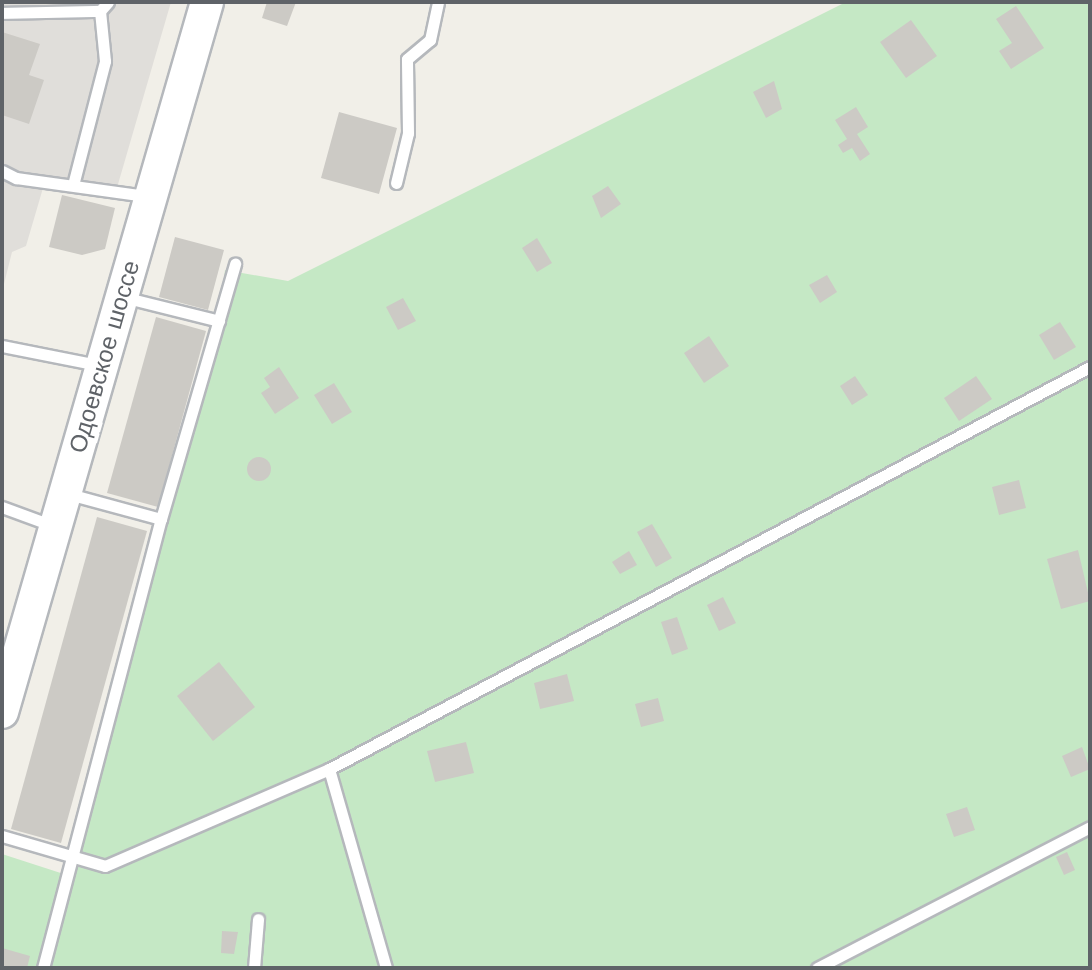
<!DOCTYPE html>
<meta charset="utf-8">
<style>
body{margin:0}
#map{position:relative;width:1092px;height:970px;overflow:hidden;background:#f1efe8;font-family:"Work Sans",sans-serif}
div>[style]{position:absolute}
.industrial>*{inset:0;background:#e0deda}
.green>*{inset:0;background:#c5e8c5}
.building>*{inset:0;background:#cccac5}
.round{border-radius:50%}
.roads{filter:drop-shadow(2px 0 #b5b8bc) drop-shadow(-2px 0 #b5b8bc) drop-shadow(0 2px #b5b8bc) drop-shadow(0 -2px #b5b8bc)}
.service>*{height:11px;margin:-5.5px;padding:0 5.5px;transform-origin:5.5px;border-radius:5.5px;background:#fff}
.secondary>*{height:32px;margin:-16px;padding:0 16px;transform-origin:16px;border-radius:16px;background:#fff}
span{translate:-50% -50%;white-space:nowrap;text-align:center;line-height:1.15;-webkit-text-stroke:8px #fff;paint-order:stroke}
.street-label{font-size:24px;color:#5f6368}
.frame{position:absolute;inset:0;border:4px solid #5f6368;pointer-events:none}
</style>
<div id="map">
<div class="industrial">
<div style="clip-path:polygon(2px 2px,171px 2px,114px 198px,43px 188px,26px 246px,12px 252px,2px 292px)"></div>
</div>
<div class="green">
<div style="clip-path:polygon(846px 2px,1090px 2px,1090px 968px,2px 968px,2px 854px,73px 877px,219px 321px,225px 270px,288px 281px)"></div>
</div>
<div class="building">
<div style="clip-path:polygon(267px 2px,296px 2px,287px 26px,262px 18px)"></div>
<div style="clip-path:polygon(1016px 6px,1044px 48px,1011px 69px,999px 51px,1012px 43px,996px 19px)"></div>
<div style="clip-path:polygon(911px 20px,937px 56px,906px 78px,880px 42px)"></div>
<div style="clip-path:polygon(2px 32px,40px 44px,29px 75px,44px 80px,29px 124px,2px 115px)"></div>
<div style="clip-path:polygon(774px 81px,782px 109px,766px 118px,753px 92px)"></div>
<div style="clip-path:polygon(856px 107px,868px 127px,857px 134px,870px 154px,860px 161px,852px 148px,843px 153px,838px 145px,847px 139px,835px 120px)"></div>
<div style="clip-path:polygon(339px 112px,397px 128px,379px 194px,321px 178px)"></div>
<div style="clip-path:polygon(608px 186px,621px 204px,601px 218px,592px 196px)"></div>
<div style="clip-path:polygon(62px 195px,115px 208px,105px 249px,82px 255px,49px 247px)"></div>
<div style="clip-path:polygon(175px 237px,224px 250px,208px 310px,159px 297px)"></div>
<div style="clip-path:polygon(537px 238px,552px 263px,537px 272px,522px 248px)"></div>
<div style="clip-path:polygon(827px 275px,837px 292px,820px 303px,809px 285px)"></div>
<div style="clip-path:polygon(403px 298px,416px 321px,398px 330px,386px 307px)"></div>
<div style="clip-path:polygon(156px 317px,206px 331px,158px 507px,107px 493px)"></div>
<div style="clip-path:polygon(1060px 322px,1076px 347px,1054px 360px,1039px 335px)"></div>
<div style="clip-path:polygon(709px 336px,729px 366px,704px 383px,684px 353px)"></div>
<div style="clip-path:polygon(279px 367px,299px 398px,275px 414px,261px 393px,270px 387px,264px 378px)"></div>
<div style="clip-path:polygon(855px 376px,868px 395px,852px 405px,840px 386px)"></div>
<div style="clip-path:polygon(976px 376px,992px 399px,959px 421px,944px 398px)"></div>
<div style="clip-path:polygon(334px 383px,352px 412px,332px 424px,314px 395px)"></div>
<div class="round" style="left:247px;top:457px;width:24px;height:24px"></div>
<div style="clip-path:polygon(1019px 480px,1026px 508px,999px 515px,992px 487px)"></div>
<div style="clip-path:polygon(97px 517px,147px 531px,61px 843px,11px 829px)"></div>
<div style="clip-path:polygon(652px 524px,672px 558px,656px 567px,637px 532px)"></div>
<div style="clip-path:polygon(1078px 550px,1090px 601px,1061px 609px,1047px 559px)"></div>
<div style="clip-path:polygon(629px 551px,637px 565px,620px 574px,612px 562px)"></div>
<div style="clip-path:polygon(723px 597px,736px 623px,719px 631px,707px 605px)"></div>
<div style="clip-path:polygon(677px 617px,688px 649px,672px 655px,661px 622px)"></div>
<div style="clip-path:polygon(219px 662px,255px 707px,213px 741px,177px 696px)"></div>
<div style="clip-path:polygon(567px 674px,574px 701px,540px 709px,534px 683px)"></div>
<div style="clip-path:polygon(658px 698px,664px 721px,641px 727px,635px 704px)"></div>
<div style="clip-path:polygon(466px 742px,474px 773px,435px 782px,427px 751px)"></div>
<div style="clip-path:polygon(1082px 747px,1090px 769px,1071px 777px,1062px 756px)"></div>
<div style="clip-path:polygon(967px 807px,975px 830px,954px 837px,946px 814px)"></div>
<div style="clip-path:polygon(1067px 852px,1075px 870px,1064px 875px,1056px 857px)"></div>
<div style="clip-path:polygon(222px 931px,238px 932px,234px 954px,221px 953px)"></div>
<div style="clip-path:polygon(2px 948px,30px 956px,27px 968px,2px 968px)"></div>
</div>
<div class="roads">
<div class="service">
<div style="left:2px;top:13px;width:98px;rotate:-1.2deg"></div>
<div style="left:2px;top:171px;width:16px;rotate:27deg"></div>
<div style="left:16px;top:178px;width:131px;rotate:7.9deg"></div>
<div style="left:396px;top:183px;width:51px;rotate:-76.5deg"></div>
<div style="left:408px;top:133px;width:74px;rotate:-90.8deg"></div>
<div style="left:407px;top:59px;width:30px;rotate:-40deg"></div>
<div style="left:430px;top:40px;width:39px;rotate:-78deg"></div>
<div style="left:73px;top:185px;width:128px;rotate:-75.5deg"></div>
<div style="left:105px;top:61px;width:50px;rotate:-95.7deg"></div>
<div style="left:100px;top:11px;width:12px;rotate:-48deg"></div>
<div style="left:123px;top:297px;width:99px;rotate:14deg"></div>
<div style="left:2px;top:346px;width:98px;rotate:11.2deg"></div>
<div style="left:2px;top:507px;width:52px;rotate:20.2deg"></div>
<div style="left:161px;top:519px;width:266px;rotate:-73.8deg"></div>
<div style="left:329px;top:769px;width:207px;rotate:74deg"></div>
<div style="left:2px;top:836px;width:107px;rotate:16.2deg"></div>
<div style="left:105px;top:866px;width:244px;rotate:-23.4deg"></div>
<div style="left:329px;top:769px;width:861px;rotate:-27.85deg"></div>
<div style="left:43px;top:968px;width:464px;rotate:-75.3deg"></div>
<div style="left:161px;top:519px;width:95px;rotate:-164.8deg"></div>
<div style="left:254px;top:968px;width:49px;rotate:-85.3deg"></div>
<div style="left:817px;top:968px;width:307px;rotate:-27.3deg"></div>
</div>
<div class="secondary">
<div style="left:2px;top:712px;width:739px;rotate:-73.89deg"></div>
</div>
</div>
<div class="street-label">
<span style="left:105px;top:357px;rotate:-74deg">Одоевское шоссе</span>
</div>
<div class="frame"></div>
</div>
